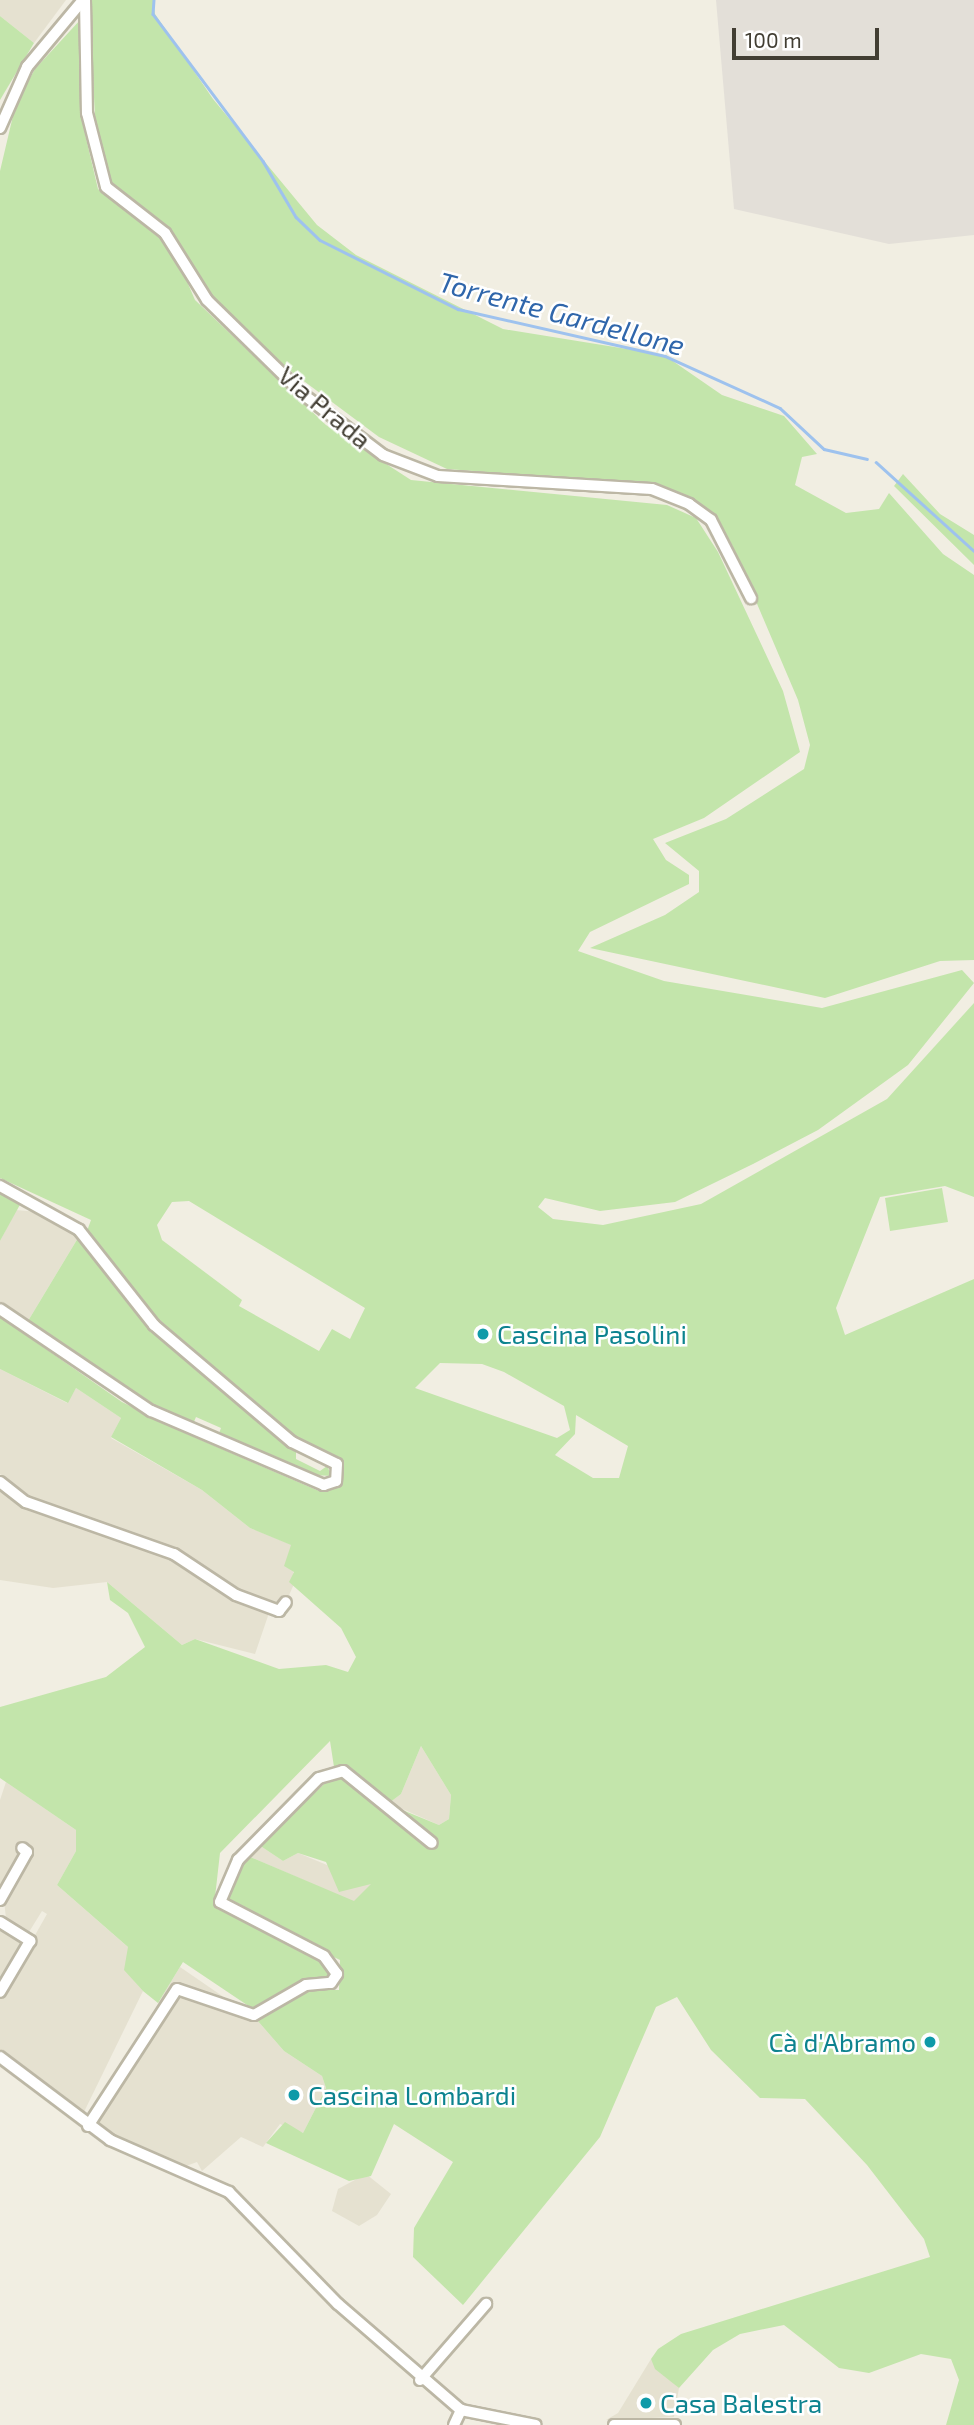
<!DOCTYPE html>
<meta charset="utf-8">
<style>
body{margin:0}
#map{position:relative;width:974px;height:2425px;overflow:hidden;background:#f1eee2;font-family:"Exo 2",sans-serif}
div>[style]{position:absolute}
.residential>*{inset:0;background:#e5e1d0}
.industrial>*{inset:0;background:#e3dfd8}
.green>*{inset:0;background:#c3e5ab}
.stream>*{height:2.5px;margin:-1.25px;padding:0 1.25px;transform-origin:1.25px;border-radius:1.25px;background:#9ec2ee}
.roads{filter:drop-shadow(2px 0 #bcb7a5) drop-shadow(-2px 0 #bcb7a5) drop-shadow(0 2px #bcb7a5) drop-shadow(0 -2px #bcb7a5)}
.street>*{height:10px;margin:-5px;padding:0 5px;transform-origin:5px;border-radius:5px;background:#fff}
.dots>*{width:19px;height:19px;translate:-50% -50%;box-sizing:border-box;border:4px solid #fff;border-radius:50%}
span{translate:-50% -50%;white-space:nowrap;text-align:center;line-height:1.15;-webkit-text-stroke:5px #fff;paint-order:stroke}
.street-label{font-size:26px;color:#423e33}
.culture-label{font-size:26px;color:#0d838f}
.left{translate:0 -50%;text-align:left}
.right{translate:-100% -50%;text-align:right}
.water-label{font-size:28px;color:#2f66ab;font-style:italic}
.scale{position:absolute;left:732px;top:28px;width:147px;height:32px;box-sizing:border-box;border:4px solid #423e33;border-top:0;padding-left:9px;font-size:21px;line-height:24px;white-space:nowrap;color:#423e33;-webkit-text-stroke:5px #fff;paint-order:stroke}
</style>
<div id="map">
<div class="residential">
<div style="clip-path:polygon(0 0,66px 0,34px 43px,0 16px)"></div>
<div style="clip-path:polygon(16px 1210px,38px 1212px,78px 1238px,28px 1321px,0 1304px,0 1241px)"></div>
<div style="clip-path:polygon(0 1369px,67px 1403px,76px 1388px,121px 1418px,111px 1438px,202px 1490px,250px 1528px,292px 1545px,294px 1584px,286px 1602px,278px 1606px,233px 1586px,176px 1548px,33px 1498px,0 1474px)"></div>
<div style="clip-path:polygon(0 1491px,31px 1509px,151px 1550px,269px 1613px,255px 1654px,195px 1639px,182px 1645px,107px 1582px,53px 1588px,0 1580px)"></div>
<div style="clip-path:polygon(421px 1746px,451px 1795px,449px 1819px,439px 1825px,389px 1803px,401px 1794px)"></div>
<div style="clip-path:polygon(6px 1782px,76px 1830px,76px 1851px,57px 1885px,129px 1948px,125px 1970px,143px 1991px,83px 2114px,0 2052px,0 1997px,47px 1914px,42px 1911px,29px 1932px,6px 1919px,4px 1900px,34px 1853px,24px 1846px,0 1891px,0 1800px)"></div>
<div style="clip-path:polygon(259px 1845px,283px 1861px,298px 1853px,373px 1884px,354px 1902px,248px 1856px)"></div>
<div style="clip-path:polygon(0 1927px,23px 1946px,0 1985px)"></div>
<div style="clip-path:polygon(180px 1967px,257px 2020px,284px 2051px,322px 2076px,326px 2088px,303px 2133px,280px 2124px,263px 2147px,241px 2137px,202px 2171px,197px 2162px,186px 2166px,100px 2128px,100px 2115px,170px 2012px,158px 2003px)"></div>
<div style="clip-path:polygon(366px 2174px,391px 2194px,377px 2215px,359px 2226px,332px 2211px,338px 2189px)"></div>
<div style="clip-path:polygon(651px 2359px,679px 2388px,674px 2417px,606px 2420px,618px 2413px)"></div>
</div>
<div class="industrial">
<div style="clip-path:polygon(716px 0,974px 0,974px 235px,889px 244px,734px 209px)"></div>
</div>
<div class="green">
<div style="clip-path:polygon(89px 0,153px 0,155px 14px,213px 99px,317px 225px,356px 255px,503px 329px,664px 355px,722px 395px,784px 416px,817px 454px,802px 457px,795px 485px,846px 513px,879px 509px,889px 493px,943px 554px,974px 575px,974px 960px,940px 961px,825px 998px,590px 948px,665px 915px,699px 892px,699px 871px,665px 843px,726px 819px,804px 769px,810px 745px,798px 700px,732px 545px,710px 511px,646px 484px,447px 469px,379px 437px,293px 373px,207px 294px,169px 232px,107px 178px,95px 117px)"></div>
<div style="clip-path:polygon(0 16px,34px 43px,0 100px)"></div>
<div style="clip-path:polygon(evenodd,81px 19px,81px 117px,98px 189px,173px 249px,195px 300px,326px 425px,411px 480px,667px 505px,696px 518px,718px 552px,783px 691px,800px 752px,704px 818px,653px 839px,666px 860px,689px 875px,689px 884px,590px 932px,578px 951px,664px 981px,822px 1008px,962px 970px,974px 983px,908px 1065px,818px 1130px,753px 1164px,675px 1202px,600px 1211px,545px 1198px,538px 1207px,553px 1219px,603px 1225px,701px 1204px,887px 1099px,974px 1003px,974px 1197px,945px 1186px,880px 1197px,836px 1308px,845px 1335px,974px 1279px,974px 2425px,946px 2425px,959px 2380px,951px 2359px,921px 2354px,869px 2373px,839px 2368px,784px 2325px,740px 2334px,713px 2350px,679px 2388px,655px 2369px,651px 2359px,658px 2349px,681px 2334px,930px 2257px,924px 2239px,867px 2165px,805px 2099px,760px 2098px,711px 2050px,677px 1997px,656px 2007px,600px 2137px,463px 2305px,413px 2257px,414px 2228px,453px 2162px,394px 2124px,371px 2176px,349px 2181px,266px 2143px,285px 2122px,303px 2133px,326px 2088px,322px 2076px,284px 2051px,257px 2020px,306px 1989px,339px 1990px,340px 1960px,227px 1905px,233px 1876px,248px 1856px,354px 1901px,371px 1884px,339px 1892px,326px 1862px,298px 1853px,283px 1861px,259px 1845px,336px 1773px,391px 1812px,395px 1807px,439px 1825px,449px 1819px,451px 1795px,421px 1746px,401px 1794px,389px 1803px,345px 1767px,334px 1767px,330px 1741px,220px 1853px,214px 1906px,303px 1949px,332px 1972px,331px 1979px,303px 1983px,256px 2011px,183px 1962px,158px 2003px,143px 1991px,124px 1970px,128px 1947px,57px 1885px,76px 1851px,76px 1830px,0 1778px,0 1707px,106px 1677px,145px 1647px,128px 1613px,110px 1600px,107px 1582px,182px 1645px,195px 1639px,279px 1669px,326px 1665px,348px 1672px,356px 1657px,341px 1628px,289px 1582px,294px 1572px,284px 1566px,291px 1545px,250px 1528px,202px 1490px,111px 1437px,121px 1418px,76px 1388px,68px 1403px,0 1369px,0 1317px,122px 1402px,187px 1434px,319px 1491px,343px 1485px,341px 1463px,288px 1435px,151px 1312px,87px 1231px,91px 1220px,0 1178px,0 171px,16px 103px,35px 69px,81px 19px,189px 1201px,365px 1308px,350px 1339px,332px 1329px,319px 1351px,239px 1306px,242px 1300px,162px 1240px,157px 1225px,172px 1202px,189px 1201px,81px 19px,440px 1363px,482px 1364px,504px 1372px,564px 1406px,570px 1430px,557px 1438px,415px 1388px,440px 1363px,81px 19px,576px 1415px,628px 1446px,619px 1478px,593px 1478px,555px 1455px,575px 1434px,576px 1415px)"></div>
<div style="clip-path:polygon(903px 474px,940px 514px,974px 535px,974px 565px,894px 486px)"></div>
<div style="clip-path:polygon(942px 1188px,948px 1222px,890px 1231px,885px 1198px)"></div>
<div style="clip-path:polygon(0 1193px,22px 1201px,0 1241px)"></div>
<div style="clip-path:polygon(78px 1238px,139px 1315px,296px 1451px,296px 1459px,320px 1471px,327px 1466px,332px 1476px,313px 1475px,218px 1436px,221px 1428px,196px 1417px,193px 1424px,152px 1408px,28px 1321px)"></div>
</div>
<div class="stream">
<div style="left:154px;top:0;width:14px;rotate:94deg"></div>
<div style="left:153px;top:14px;width:184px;rotate:53.2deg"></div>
<div style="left:263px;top:161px;width:65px;rotate:59.5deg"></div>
<div style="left:296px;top:217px;width:33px;rotate:44deg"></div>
<div style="left:320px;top:240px;width:154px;rotate:26.6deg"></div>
<div style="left:458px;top:309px;width:212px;rotate:12.8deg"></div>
<div style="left:665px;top:356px;width:126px;rotate:24.3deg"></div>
<div style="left:780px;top:408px;width:60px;rotate:43deg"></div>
<div style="left:824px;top:449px;width:44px;rotate:13.1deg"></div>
<div style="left:876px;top:462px;width:132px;rotate:42.2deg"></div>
</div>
<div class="roads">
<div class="street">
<div style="left:85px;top:0;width:113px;rotate:89deg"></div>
<div style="left:87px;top:113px;width:76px;rotate:75.6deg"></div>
<div style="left:106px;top:187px;width:75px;rotate:37.9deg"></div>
<div style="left:165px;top:233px;width:79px;rotate:57.9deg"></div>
<div style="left:207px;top:300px;width:136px;rotate:44.4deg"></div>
<div style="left:304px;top:395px;width:99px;rotate:37.2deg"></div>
<div style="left:383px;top:455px;width:59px;rotate:20.9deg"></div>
<div style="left:438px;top:476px;width:214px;rotate:3.5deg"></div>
<div style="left:652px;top:489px;width:40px;rotate:22deg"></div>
<div style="left:689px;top:504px;width:27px;rotate:36deg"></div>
<div style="left:711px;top:520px;width:88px;rotate:62.9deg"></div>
<div style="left:0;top:128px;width:67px;rotate:-66.1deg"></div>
<div style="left:27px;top:67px;width:87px;rotate:-50.1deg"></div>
<div style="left:0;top:1186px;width:90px;rotate:29.1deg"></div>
<div style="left:79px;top:1230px;width:121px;rotate:51.7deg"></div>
<div style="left:154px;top:1325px;width:181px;rotate:40.3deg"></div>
<div style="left:292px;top:1442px;width:50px;rotate:26.1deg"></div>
<div style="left:337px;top:1464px;width:17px;rotate:93deg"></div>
<div style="left:336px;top:1481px;width:13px;rotate:162deg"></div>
<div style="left:324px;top:1485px;width:188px;rotate:-156.8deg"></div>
<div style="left:151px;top:1411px;width:182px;rotate:-146deg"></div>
<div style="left:0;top:1482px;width:33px;rotate:38deg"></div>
<div style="left:26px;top:1502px;width:157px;rotate:19.4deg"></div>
<div style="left:174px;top:1554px;width:74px;rotate:33.5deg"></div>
<div style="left:236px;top:1595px;width:46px;rotate:20.4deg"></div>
<div style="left:279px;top:1611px;width:11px;rotate:-52deg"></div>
<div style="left:0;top:1900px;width:55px;rotate:-60.6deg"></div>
<div style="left:27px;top:1852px;width:6px;rotate:-141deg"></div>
<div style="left:0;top:1922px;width:36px;rotate:32deg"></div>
<div style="left:30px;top:1941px;width:59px;rotate:120.5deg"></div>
<div style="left:0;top:2057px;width:138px;rotate:37deg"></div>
<div style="left:110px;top:2140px;width:130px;rotate:23.6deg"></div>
<div style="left:229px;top:2192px;width:156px;rotate:45.8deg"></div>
<div style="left:338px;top:2304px;width:162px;rotate:40.8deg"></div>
<div style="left:461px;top:2410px;width:76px;rotate:11.3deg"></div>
<div style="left:88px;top:2126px;width:163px;rotate:-57deg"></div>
<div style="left:177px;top:1989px;width:81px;rotate:18.7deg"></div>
<div style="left:254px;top:2015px;width:60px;rotate:-30deg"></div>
<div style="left:306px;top:1985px;width:25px;rotate:-5deg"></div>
<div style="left:331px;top:1983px;width:11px;rotate:-56deg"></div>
<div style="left:337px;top:1974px;width:22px;rotate:-126deg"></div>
<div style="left:324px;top:1956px;width:117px;rotate:-152.6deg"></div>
<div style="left:220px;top:1902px;width:46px;rotate:-66.8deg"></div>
<div style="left:238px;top:1860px;width:115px;rotate:-45.4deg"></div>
<div style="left:319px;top:1778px;width:25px;rotate:-16deg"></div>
<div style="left:343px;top:1771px;width:114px;rotate:39deg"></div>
<div style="left:420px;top:2380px;width:101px;rotate:-49deg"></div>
<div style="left:454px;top:2425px;width:17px;rotate:-65deg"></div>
<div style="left:614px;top:2425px;width:61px"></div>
</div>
</div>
<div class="dots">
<div style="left:483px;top:1334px;background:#0f9aa8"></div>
<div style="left:930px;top:2042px;background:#0f9aa8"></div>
<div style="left:294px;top:2095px;background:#0f9aa8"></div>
<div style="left:646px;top:2403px;background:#0f9aa8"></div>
</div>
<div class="street-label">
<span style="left:325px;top:407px;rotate:40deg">Via Prada</span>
</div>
<div class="culture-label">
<span class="left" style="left:497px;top:1334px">Cascina Pasolini</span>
<span class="right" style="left:916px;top:2042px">Cà d'Abramo</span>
<span class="left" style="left:308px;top:2095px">Cascina Lombardi</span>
<span class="left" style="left:660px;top:2403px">Casa Balestra</span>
</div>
<div class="water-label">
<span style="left:562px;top:313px;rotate:15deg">Torrente Gardellone</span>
</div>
<div class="scale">100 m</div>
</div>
